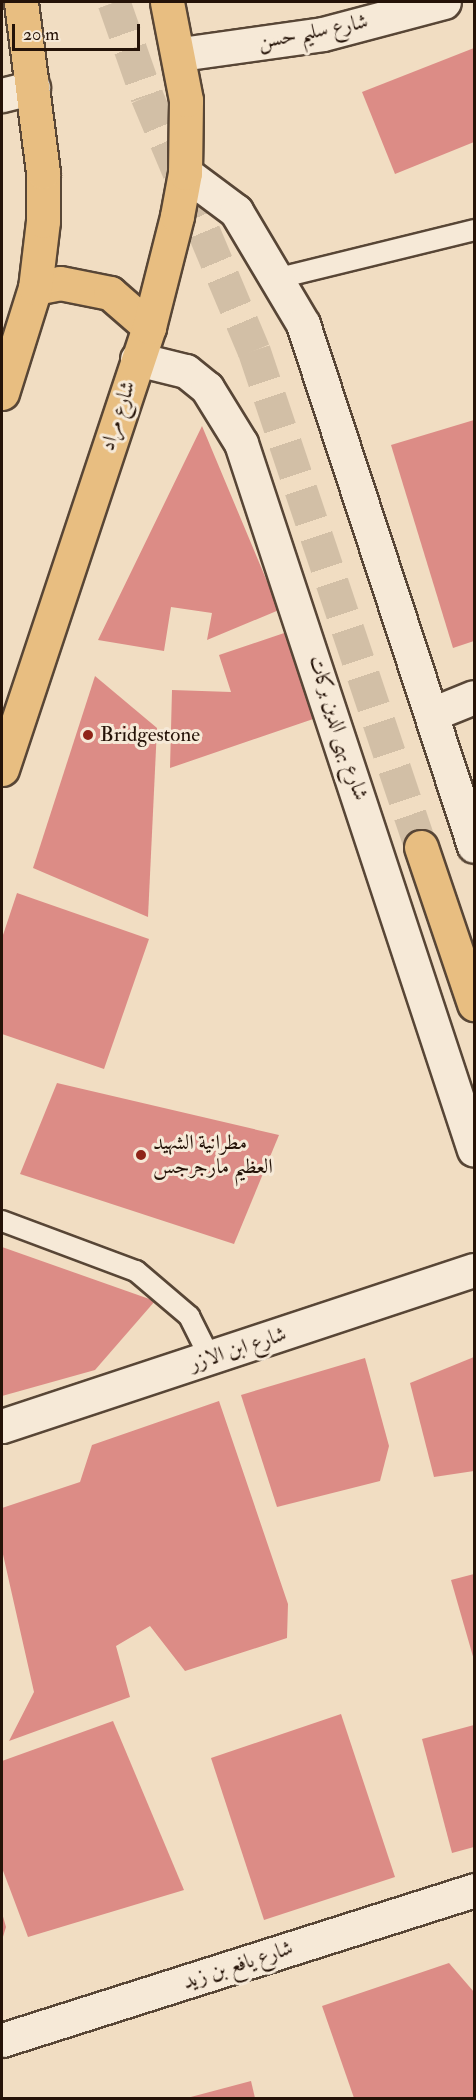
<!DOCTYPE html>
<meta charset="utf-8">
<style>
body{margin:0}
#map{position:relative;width:476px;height:2100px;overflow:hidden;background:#f1ddc2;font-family:"IM FELL Double Pica",Amiri,serif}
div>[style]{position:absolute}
.building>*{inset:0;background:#dc8c86}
.primary-tunnel>*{height:33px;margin-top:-16.5px;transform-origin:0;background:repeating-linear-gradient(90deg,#d2bfa6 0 33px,transparent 0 49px)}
.roads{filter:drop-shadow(2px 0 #584636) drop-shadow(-2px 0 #584636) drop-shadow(0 2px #584636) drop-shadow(0 -2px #584636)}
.service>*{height:20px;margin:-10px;padding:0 10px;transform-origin:10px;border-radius:10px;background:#f6e9d7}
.minor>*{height:33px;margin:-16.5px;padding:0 16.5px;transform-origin:16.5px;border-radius:16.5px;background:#f6e9d7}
.primary>*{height:33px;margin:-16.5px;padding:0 16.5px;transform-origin:16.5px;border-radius:16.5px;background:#e8be81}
.dots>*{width:16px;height:16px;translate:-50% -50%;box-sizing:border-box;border:3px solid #f6e9d7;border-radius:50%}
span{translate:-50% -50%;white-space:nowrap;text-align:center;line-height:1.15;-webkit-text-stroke:6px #f6e9d7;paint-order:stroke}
.street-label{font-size:21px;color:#251308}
.poi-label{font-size:21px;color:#251308}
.left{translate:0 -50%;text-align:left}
.frame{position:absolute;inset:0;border:3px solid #251308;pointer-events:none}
.scale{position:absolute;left:12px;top:24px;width:128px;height:27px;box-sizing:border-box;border:3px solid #251308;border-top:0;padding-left:8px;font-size:18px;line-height:21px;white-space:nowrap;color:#251308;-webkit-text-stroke:4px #f6e9d7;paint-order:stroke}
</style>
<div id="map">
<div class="building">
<div style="clip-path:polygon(474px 48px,474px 142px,395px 174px,362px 92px)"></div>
<div style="clip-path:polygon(474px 420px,474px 641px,453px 648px,391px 445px)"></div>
<div style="clip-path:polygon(202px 426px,279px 610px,207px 640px,212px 613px,171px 607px,164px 651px,98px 640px)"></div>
<div style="clip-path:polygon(293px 630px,322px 716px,170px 768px,172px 690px,231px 692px,219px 655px)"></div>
<div style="clip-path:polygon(95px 676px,157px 728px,148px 917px,33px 868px)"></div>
<div style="clip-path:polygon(17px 893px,149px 939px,104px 1069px,2px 1034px,2px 938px)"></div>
<div style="clip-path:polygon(57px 1083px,279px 1135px,234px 1244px,20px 1174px)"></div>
<div style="clip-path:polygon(2px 1247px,155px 1301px,95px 1370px,2px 1396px)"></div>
<div style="clip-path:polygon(474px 1357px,474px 1471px,434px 1477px,410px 1383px)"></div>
<div style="clip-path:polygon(365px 1358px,389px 1446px,380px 1481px,277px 1507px,241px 1395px)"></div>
<div style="clip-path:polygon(219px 1401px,288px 1604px,287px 1638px,185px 1671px,150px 1626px,116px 1646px,130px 1697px,9px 1741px,34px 1692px,2px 1550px,2px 1508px,80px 1482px,92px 1445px)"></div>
<div style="clip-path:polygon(474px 1574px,474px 1660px,451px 1580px)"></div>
<div style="clip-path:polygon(341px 1714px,395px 1877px,264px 1920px,211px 1758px)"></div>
<div style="clip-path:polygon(113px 1721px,184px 1890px,28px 1937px,2px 1868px,2px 1761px)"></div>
<div style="clip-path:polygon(474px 1725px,474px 1847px,452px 1853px,422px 1739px)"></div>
<div style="clip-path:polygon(2px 1913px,6px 1927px,2px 1940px)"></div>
<div style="clip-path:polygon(449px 1963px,474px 1992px,474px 2098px,354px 2098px,322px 2006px)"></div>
<div style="clip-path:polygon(251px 2081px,255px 2098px,187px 2098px)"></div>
</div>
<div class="primary-tunnel">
<div style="left:114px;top:2px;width:100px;rotate:70.7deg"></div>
<div style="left:147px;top:96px;width:276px;rotate:67.2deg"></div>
<div style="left:254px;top:350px;width:524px;rotate:71.43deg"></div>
</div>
<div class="roads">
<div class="service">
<div style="left:279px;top:278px;width:201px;rotate:-13.8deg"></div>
<div style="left:2px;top:1221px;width:143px;rotate:20.5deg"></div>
<div style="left:136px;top:1271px;width:70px;rotate:40.3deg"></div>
<div style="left:189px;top:1316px;width:47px;rotate:63.4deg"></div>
</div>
<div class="minor">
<div style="left:181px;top:54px;width:143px;rotate:-8deg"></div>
<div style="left:323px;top:34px;width:125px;rotate:-14.8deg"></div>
<div style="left:2px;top:95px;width:32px;rotate:-14deg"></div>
<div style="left:185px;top:173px;width:64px;rotate:36.7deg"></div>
<div style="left:236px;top:211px;width:131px;rotate:59.3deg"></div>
<div style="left:303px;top:324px;width:549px;rotate:71.86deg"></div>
<div style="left:137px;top:359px;width:50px;rotate:13.8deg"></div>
<div style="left:186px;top:371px;width:27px;rotate:39deg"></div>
<div style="left:207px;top:388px;width:65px;rotate:58.3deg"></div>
<div style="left:241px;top:443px;width:744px;rotate:71.76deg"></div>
<div style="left:432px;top:714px;width:45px;rotate:-22deg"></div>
<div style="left:2px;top:1426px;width:497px;rotate:-18.3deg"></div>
<div style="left:2px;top:2040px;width:495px;rotate:-17.6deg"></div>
</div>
<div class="primary">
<div style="left:35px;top:288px;width:25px;rotate:-11deg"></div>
<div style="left:60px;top:283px;width:51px;rotate:11.3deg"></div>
<div style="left:110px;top:293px;width:52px;rotate:41.1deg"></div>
<div style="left:2px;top:393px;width:110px;rotate:-72.6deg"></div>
<div style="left:35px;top:288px;width:67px;rotate:-83.2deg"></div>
<div style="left:43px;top:221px;width:49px;rotate:-90deg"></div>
<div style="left:43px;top:172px;width:171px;rotate:-97.4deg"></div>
<div style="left:2px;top:769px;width:466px;rotate:-71.6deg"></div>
<div style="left:149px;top:327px;width:114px;rotate:-75.8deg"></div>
<div style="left:177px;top:216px;width:44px;rotate:-79.5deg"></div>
<div style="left:185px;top:173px;width:73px;rotate:-89.2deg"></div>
<div style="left:186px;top:100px;width:100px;rotate:-101deg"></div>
<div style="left:421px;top:847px;width:166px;rotate:71.3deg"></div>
</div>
</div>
<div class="dots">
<div style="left:88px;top:735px;background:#8f2418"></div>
<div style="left:141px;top:1155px;background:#8f2418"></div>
</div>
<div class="street-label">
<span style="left:313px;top:32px;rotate:-11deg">شارع سليم حسن</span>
<span style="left:118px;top:416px;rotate:-72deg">شارع مراد</span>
<span style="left:338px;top:728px;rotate:72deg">شارع بهى الدين بركات</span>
<span style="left:238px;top:1349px;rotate:-18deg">شارع ابن الازر</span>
<span style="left:238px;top:1965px;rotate:-18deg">شارع يافع بن زيد</span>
</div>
<div class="poi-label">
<span class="left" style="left:100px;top:735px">Bridgestone</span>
<span class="left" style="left:153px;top:1155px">مطرانية الشهيد<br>العظيم مارجرجس</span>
</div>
<div class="frame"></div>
<div class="scale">20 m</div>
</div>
